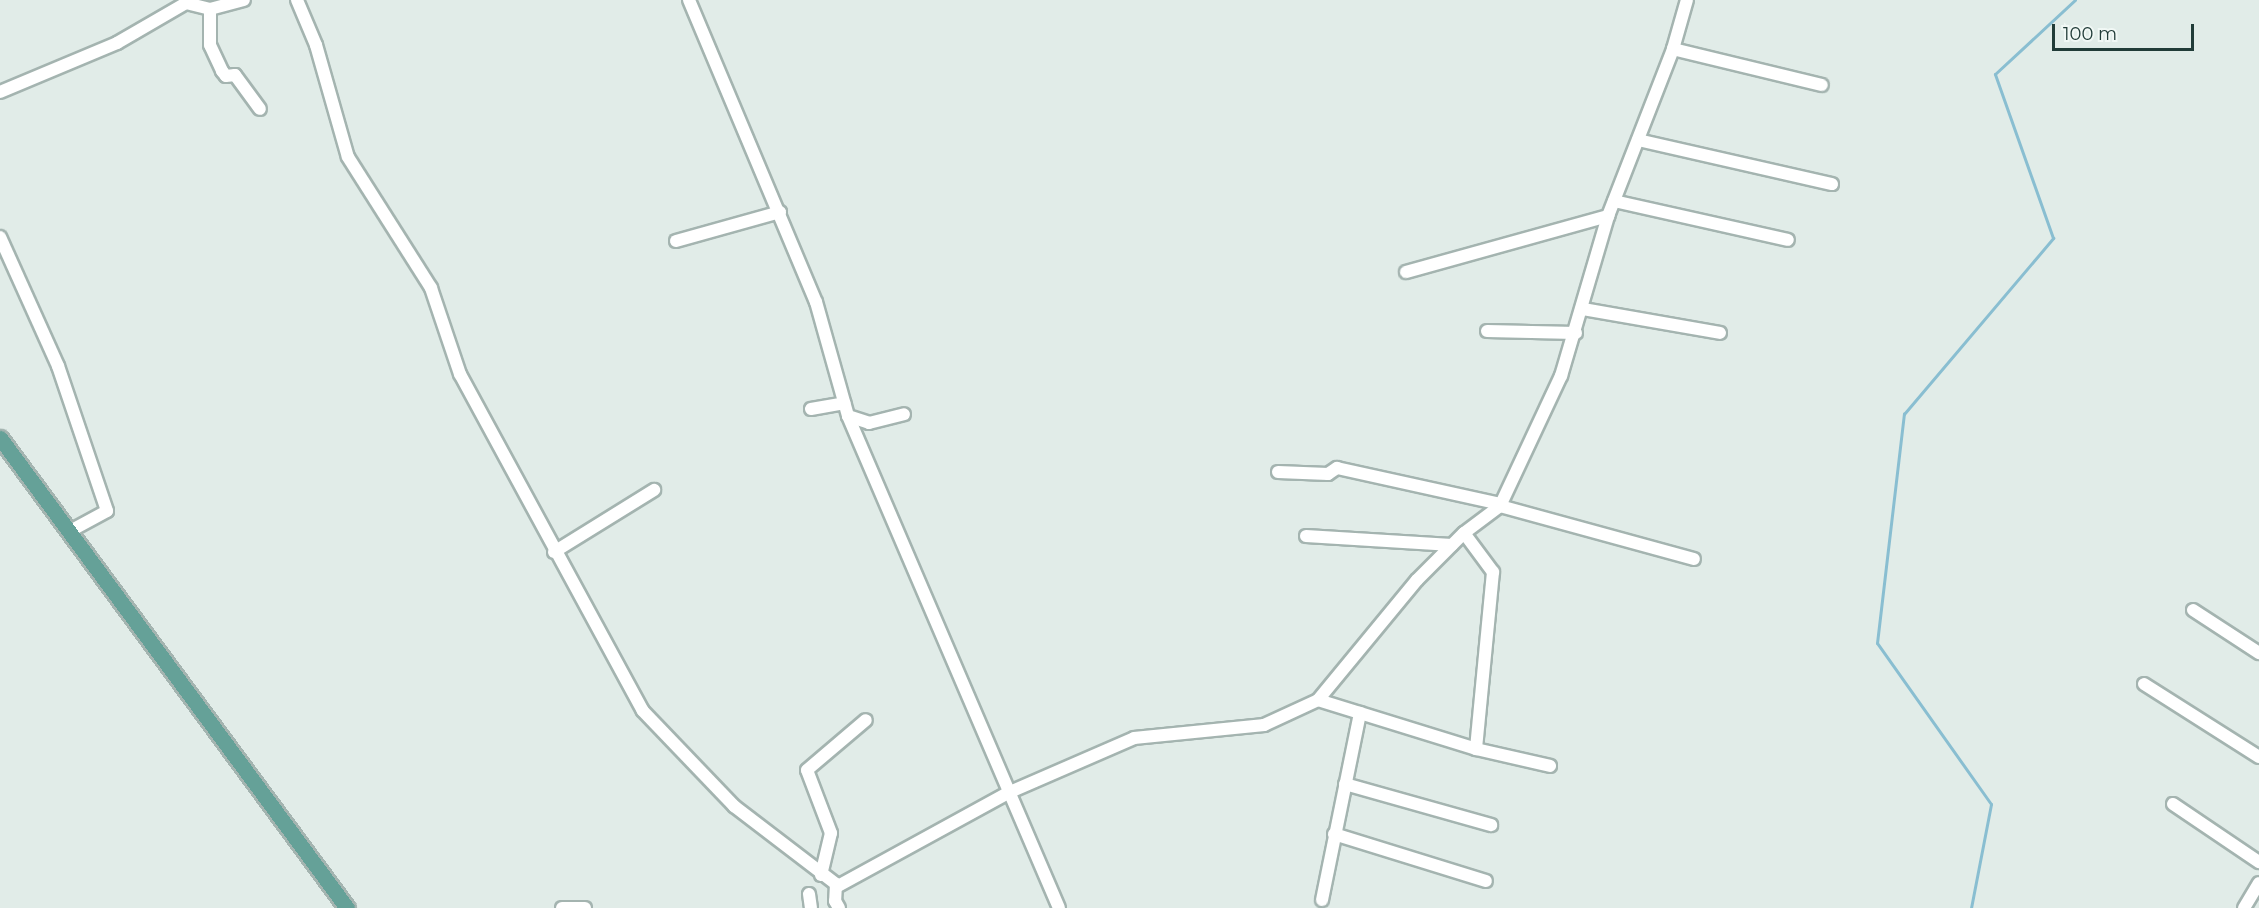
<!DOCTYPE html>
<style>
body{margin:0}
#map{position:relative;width:2259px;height:908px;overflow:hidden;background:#e1ece8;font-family:Montserrat,sans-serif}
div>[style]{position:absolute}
.stream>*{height:3px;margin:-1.5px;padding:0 1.5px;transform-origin:1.5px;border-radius:1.5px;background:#89bed1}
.roads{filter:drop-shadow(2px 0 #a4b4b0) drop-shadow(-2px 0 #a4b4b0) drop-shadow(0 2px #a4b4b0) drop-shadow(0 -2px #a4b4b0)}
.minor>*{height:12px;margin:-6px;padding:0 6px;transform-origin:6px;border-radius:6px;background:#fff}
.major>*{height:15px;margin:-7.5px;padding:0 7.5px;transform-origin:7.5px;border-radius:7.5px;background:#65a198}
span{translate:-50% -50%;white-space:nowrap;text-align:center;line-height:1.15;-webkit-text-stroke:5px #f1f8f5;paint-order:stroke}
.scale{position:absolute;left:2052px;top:24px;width:142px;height:27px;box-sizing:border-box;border:3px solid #213c38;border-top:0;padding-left:8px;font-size:18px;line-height:21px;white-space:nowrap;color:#213c38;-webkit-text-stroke:4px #f1f8f5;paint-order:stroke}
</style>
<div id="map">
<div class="stream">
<div style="left:1971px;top:908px;width:106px;rotate:-79.1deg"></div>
<div style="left:1991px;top:804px;width:197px;rotate:-125.3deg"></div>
<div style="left:1877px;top:643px;width:231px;rotate:-83.3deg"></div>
<div style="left:1904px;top:414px;width:231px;rotate:-49.7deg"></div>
<div style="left:2053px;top:238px;width:174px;rotate:-109.5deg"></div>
<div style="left:1995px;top:74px;width:109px;rotate:-42.8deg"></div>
</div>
<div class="roads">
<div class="minor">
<div style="left:297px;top:0;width:49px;rotate:67.1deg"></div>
<div style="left:316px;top:45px;width:116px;rotate:74.1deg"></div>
<div style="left:348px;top:157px;width:155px;rotate:57.6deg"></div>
<div style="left:431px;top:288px;width:91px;rotate:71.4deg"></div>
<div style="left:460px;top:374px;width:383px;rotate:61.5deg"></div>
<div style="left:643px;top:711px;width:132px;rotate:46.2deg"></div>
<div style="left:734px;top:806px;width:128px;rotate:37.4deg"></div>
<div style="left:836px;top:884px;width:17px;rotate:93deg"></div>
<div style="left:835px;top:901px;width:8px;rotate:60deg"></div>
<div style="left:689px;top:0;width:328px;rotate:67.2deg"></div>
<div style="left:816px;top:302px;width:118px;rotate:74.3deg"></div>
<div style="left:848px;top:416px;width:535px;rotate:66.79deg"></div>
<div style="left:210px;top:9px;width:36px;rotate:90deg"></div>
<div style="left:210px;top:45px;width:29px;rotate:65deg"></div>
<div style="left:222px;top:71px;width:6px;rotate:51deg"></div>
<div style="left:226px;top:76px;width:9px;rotate:-6deg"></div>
<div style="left:235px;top:75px;width:42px;rotate:53.7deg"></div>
<div style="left:1673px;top:49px;width:153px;rotate:13.6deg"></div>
<div style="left:0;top:92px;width:127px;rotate:-22.7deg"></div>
<div style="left:117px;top:43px;width:80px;rotate:-30.1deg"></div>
<div style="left:186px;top:3px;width:25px;rotate:14deg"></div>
<div style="left:210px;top:9px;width:35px;rotate:-15deg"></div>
<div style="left:1638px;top:140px;width:199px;rotate:12.8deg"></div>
<div style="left:1614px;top:201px;width:178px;rotate:12.6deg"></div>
<div style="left:0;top:237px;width:141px;rotate:65.8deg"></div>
<div style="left:58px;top:366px;width:153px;rotate:71.3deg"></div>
<div style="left:107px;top:511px;width:42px;rotate:151.6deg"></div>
<div style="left:676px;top:241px;width:108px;rotate:-15.6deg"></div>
<div style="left:1406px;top:272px;width:210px;rotate:-15.5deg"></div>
<div style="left:1583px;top:309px;width:139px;rotate:9.9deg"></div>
<div style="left:1487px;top:331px;width:89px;rotate:1.3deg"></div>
<div style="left:811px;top:409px;width:34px;rotate:-10deg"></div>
<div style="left:848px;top:416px;width:22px;rotate:18deg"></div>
<div style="left:869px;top:423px;width:36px;rotate:-14deg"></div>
<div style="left:1278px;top:472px;width:50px;rotate:2.3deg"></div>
<div style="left:1328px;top:474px;width:11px;rotate:-34deg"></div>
<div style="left:1337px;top:468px;width:168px;rotate:12.4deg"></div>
<div style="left:1500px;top:506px;width:201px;rotate:15.3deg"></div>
<div style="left:1464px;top:533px;width:49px;rotate:53.4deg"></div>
<div style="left:1493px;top:572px;width:178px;rotate:95.5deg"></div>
<div style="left:1306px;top:536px;width:146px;rotate:3.5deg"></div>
<div style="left:554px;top:552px;width:118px;rotate:-31.8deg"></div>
<div style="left:2193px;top:610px;width:79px;rotate:33.1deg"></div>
<div style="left:2144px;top:684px;width:136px;rotate:32.4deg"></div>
<div style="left:1318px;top:700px;width:165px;rotate:17.2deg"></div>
<div style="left:1476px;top:749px;width:76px;rotate:12.9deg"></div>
<div style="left:1345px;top:784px;width:152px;rotate:15.7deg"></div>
<div style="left:2173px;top:804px;width:104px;rotate:34deg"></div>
<div style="left:1334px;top:834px;width:159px;rotate:17.2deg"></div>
<div style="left:821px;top:875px;width:43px;rotate:-76.6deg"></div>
<div style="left:831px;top:833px;width:67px;rotate:-110.9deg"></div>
<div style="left:807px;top:770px;width:77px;rotate:-40.3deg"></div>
<div style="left:838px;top:886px;width:196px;rotate:-28.7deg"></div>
<div style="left:1010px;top:792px;width:135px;rotate:-23.5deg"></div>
<div style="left:1134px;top:738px;width:131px;rotate:-5.7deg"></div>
<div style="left:1264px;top:725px;width:60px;rotate:-24.8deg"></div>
<div style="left:1318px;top:700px;width:156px;rotate:-50.5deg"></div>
<div style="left:1417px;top:580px;width:66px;rotate:-45deg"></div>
<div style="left:1464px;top:533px;width:45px;rotate:-36.9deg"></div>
<div style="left:1500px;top:506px;width:144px;rotate:-64.9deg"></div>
<div style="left:1561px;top:376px;width:167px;rotate:-73.6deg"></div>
<div style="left:1608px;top:216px;width:179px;rotate:-68.7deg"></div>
<div style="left:1673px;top:49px;width:51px;rotate:-74.1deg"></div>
<div style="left:809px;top:894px;width:14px;rotate:82deg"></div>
<div style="left:1322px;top:900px;width:191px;rotate:-78.5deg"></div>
<div style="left:562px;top:908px;width:23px"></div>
<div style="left:2244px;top:908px;width:29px;rotate:-59deg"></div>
</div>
<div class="major">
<div style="left:0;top:438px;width:584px;rotate:53.56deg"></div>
</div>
</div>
<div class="scale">100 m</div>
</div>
